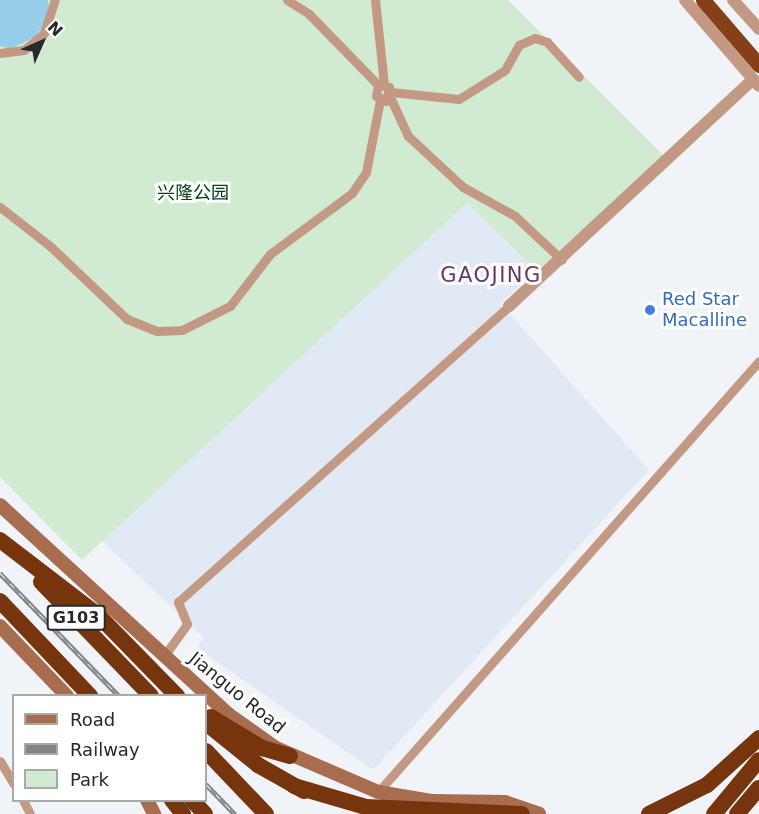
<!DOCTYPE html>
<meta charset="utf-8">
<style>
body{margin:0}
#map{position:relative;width:759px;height:814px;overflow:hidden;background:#f0f4f9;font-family:"DejaVu Sans","Noto Sans SC",sans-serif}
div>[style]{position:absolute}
.built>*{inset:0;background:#e0e9f4}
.green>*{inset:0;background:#d1ebd2}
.water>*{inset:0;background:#96ceea}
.minor>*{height:9px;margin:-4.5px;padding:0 4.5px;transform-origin:4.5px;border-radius:4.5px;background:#c39984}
.tertiary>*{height:12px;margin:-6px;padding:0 6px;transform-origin:6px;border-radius:6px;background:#c39984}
.secondary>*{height:14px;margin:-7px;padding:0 7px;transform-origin:7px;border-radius:7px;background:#a86c4e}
.trunk>*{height:15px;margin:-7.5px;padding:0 7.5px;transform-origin:7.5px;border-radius:7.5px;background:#854018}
.motorway>*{height:16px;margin:-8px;padding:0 8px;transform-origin:8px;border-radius:8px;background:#77350d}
.rail>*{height:4.5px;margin-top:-2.25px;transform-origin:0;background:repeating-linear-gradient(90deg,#fff 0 7px,#828587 0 14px);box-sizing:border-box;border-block:2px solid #828587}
.dots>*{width:16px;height:16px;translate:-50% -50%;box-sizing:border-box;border:3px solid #fff;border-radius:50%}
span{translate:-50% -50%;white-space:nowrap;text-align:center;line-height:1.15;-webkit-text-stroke:6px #fff;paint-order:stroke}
.shield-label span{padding:2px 4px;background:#fff;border:2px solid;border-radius:4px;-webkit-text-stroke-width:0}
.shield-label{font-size:16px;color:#27292a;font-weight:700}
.park-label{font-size:18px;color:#004312}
.shop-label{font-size:18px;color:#366cbe}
.left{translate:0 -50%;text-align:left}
.street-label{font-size:18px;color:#27292a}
.quarter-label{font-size:21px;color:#68376a;letter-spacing:1.5px}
.legend{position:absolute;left:12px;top:694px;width:195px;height:108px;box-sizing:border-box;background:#fff;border:2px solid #a9a9aa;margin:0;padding:8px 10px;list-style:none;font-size:18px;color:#27292a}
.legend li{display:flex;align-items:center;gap:12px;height:30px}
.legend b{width:30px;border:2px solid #a9a9aa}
.north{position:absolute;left:12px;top:12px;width:60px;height:60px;-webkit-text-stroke:4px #fff;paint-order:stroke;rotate:45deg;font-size:16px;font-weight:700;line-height:24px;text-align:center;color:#27292a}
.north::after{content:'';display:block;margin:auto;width:21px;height:27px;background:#27292a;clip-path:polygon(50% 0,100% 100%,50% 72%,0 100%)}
</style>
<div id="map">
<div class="built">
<div style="clip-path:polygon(467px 203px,537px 271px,500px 303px,649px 470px,373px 770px,197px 648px,203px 637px,101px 540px)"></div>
</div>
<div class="green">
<div style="clip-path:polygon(0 0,508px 0,664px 156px,537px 271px,467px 203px,82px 560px,0 477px)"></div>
</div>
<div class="water">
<div style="clip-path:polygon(0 0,48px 0,50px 19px,33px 38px,11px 49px,0 46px)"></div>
</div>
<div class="minor">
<div style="left:287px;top:0;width:26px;rotate:32deg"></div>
<div style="left:309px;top:14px;width:99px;rotate:45.8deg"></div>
<div style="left:378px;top:85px;width:11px;rotate:10deg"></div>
<div style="left:389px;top:87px;width:14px;rotate:102deg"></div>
<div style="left:386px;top:101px;width:11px;rotate:-153deg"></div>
<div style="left:376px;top:96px;width:11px;rotate:-80deg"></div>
<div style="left:375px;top:0;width:84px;rotate:83.9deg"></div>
<div style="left:0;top:53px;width:24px;rotate:-7deg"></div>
<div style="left:24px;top:50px;width:26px;rotate:-40deg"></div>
<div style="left:44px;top:33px;width:35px;rotate:-72deg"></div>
<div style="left:391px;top:92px;width:68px;rotate:5.9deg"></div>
<div style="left:459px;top:99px;width:54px;rotate:-32.2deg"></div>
<div style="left:505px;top:70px;width:29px;rotate:-61deg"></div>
<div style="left:519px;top:45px;width:17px;rotate:-24deg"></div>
<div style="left:535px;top:38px;width:13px;rotate:18deg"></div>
<div style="left:547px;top:42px;width:47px;rotate:47.6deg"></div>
<div style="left:390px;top:97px;width:43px;rotate:65.2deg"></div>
<div style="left:408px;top:136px;width:75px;rotate:42.8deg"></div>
<div style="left:463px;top:187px;width:60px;rotate:29.1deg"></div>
<div style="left:515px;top:216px;width:64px;rotate:43.1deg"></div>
<div style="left:0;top:207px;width:63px;rotate:38deg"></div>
<div style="left:50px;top:246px;width:106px;rotate:43.5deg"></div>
<div style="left:127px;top:319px;width:32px;rotate:22deg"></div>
<div style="left:157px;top:331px;width:25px;rotate:-2deg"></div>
<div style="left:182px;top:330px;width:54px;rotate:-26.6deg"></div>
<div style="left:230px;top:306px;width:66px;rotate:-52.4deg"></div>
<div style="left:270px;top:254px;width:102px;rotate:-36.6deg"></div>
<div style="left:352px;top:193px;width:25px;rotate:-56deg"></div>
<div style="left:366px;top:172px;width:73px;rotate:-79deg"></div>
<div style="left:164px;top:656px;width:39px;rotate:-54deg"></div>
<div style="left:187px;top:624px;width:24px;rotate:-112deg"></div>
<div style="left:178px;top:602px;width:444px;rotate:-41.8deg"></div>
<div style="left:0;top:761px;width:27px;rotate:59deg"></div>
<div style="left:378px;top:792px;width:575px;rotate:-48.52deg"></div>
<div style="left:23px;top:800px;width:16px;rotate:63deg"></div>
</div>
<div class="tertiary">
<div style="left:685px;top:0;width:113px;rotate:49.3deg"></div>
<div style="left:733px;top:0;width:39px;rotate:48deg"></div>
<div style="left:509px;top:306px;width:333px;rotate:-42.9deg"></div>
</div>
<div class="secondary">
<div style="left:0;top:505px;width:309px;rotate:42.5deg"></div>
<div style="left:228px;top:714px;width:59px;rotate:35.3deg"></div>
<div style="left:276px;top:748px;width:111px;rotate:23.3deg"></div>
<div style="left:378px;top:792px;width:54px;rotate:9.6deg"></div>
<div style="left:431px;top:801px;width:74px;rotate:0.8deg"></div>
<div style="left:505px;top:802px;width:36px;rotate:19deg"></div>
<div style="left:0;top:626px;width:97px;rotate:46.3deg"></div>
<div style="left:147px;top:800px;width:16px;rotate:63deg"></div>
</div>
<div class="trunk">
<div style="left:703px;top:0;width:86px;rotate:49.3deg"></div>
</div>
<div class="motorway">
<div style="left:0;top:540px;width:125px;rotate:37.5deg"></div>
<div style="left:99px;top:616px;width:112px;rotate:45.7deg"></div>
<div style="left:41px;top:582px;width:158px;rotate:46deg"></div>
<div style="left:0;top:601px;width:131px;rotate:46.5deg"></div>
<div style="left:211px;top:717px;width:60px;rotate:31.3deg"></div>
<div style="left:262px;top:748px;width:29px;rotate:16deg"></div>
<div style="left:206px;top:723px;width:67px;rotate:38.9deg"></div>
<div style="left:258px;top:765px;width:53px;rotate:29.5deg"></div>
<div style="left:206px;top:751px;width:87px;rotate:46.4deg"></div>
<div style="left:294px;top:786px;width:75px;rotate:16.3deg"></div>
<div style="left:366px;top:807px;width:156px;rotate:2.6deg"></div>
<div style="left:172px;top:800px;width:18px;rotate:52deg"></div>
<div style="left:192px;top:800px;width:19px;rotate:47deg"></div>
<div style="left:649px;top:814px;width:65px;rotate:-26.6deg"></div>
<div style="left:707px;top:785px;width:70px;rotate:-42.1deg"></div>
<div style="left:714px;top:814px;width:70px;rotate:-50.2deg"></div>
<div style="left:737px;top:814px;width:34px;rotate:-50deg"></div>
</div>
<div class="rail">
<div style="left:0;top:573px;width:171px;rotate:45.9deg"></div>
<div style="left:206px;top:784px;width:42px;rotate:46deg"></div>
</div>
<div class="dots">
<div style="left:650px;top:310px;background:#3f7fe0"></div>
</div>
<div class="shield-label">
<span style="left:76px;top:618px">G103</span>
</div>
<div class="park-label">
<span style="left:193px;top:193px">兴隆公园</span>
</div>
<div class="shop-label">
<span class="left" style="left:662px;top:310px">Red Star<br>Macalline</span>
</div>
<div class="street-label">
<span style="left:237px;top:693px;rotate:39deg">Jianguo Road</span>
</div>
<div class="quarter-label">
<span style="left:491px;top:275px">GAOJING</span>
</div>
<ul class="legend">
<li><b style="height:8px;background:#a86c4e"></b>Road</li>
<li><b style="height:8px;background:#828587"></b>Railway</li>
<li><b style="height:16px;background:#d1ebd2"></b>Park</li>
</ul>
<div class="north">N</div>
</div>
